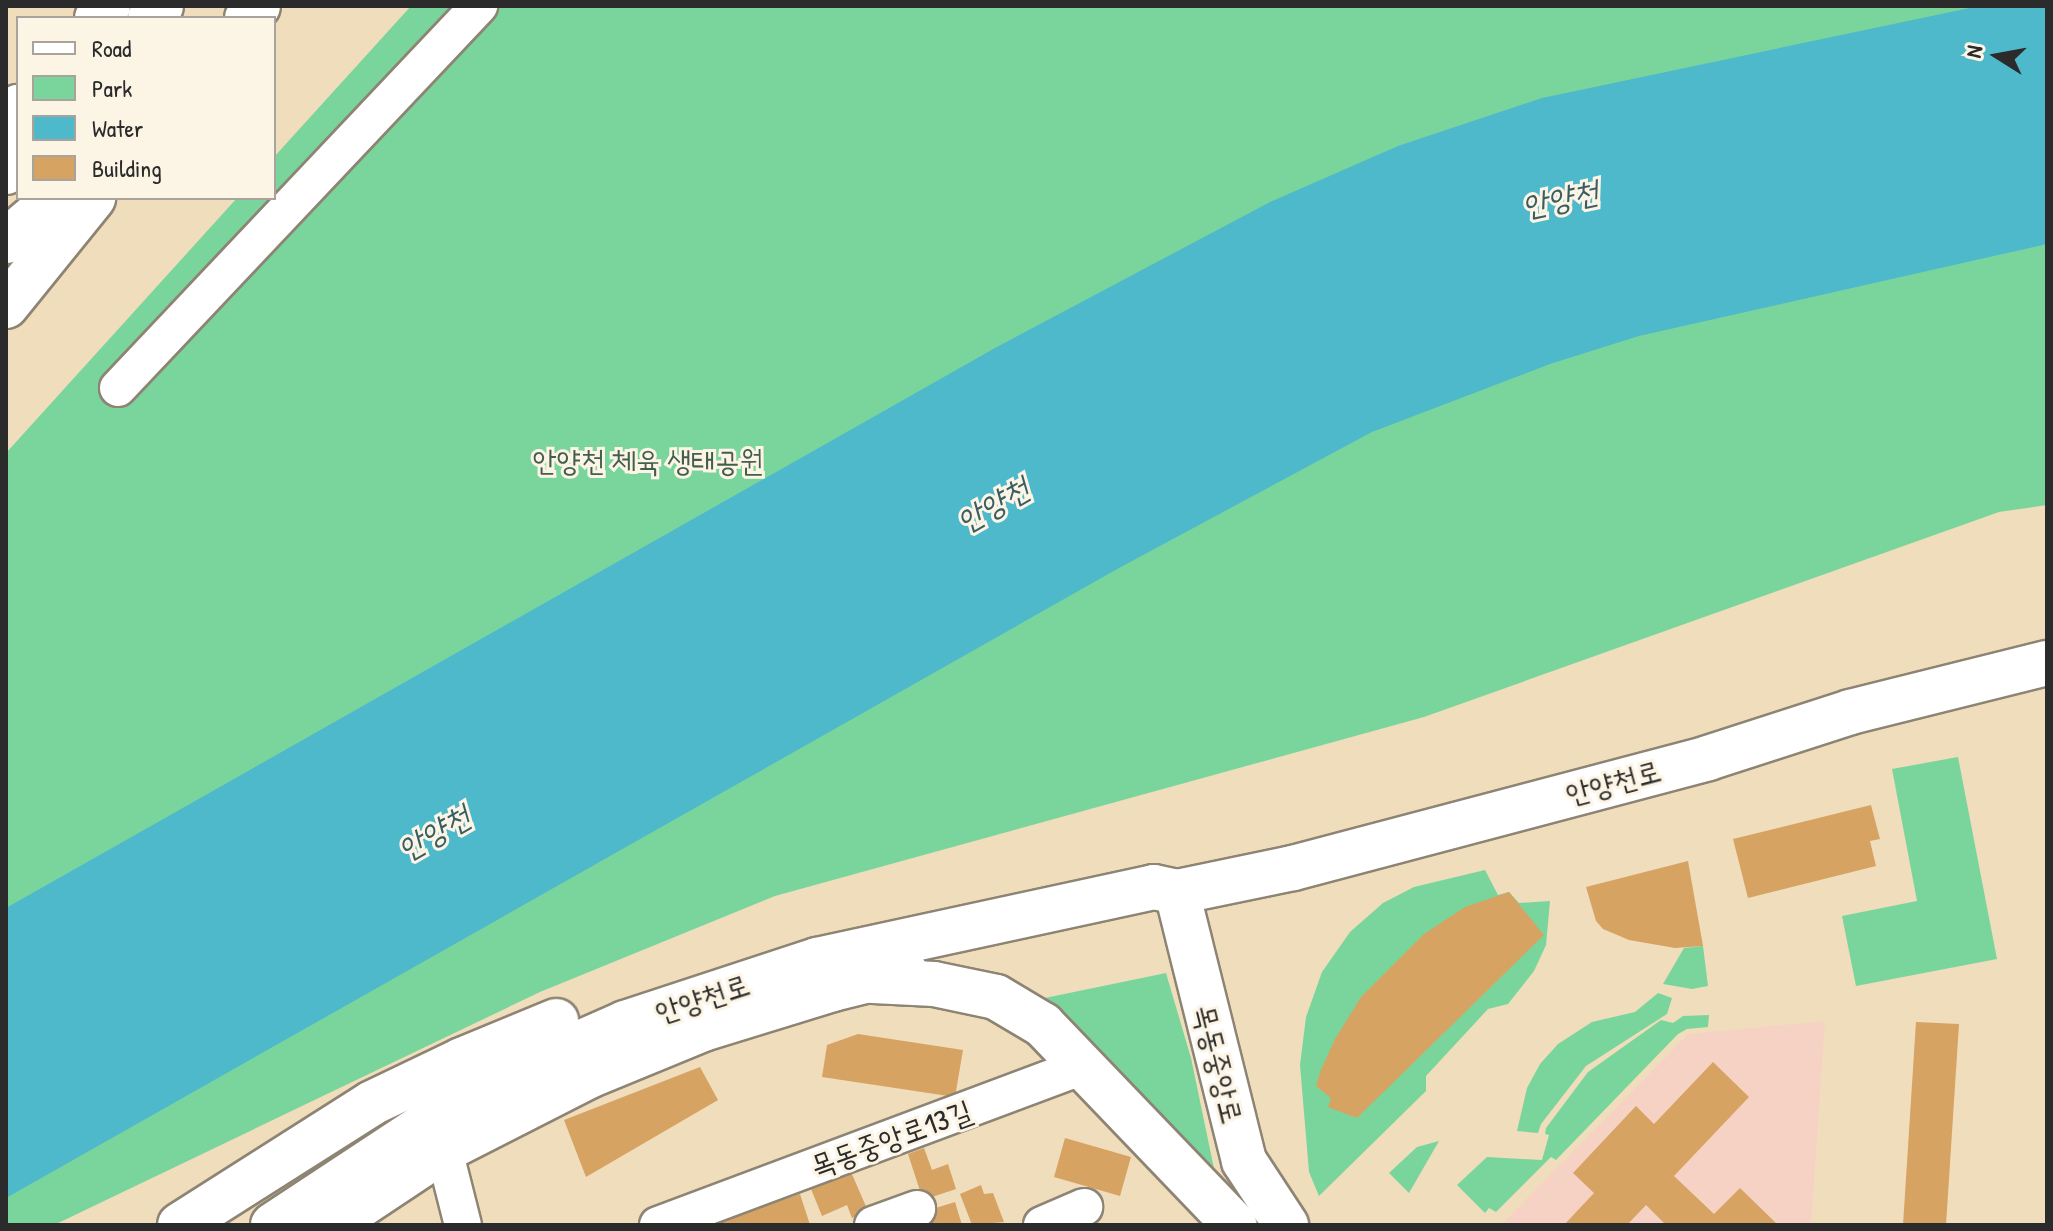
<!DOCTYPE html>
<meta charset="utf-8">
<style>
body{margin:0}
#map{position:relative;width:2053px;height:1231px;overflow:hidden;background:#f0ddbc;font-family:"Patrick Hand","Poor Story",sans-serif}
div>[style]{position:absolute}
.built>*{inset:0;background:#f6d2c4}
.green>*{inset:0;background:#7ad59c}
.water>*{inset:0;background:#4fb9cc}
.building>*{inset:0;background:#d6a362}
.roads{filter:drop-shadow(2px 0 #8e8474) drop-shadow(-2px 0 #8e8474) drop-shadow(0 2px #8e8474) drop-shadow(0 -2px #8e8474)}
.minor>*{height:36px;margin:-18px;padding:0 18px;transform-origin:18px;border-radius:18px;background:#fff}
.major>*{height:44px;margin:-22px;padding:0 22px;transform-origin:22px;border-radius:22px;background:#fff}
span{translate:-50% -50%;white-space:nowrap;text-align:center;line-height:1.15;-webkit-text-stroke:6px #fcf5e5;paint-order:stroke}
.park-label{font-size:30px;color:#435e4d}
.street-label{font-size:30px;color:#2b2b2b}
.water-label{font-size:32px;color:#385d63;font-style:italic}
.frame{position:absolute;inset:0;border:8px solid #2b2b2b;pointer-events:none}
.legend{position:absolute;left:16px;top:16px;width:260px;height:184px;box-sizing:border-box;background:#fcf5e5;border:2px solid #a8a49b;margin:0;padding:10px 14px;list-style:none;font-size:24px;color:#2b2b2b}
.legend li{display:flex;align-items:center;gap:16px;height:40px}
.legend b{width:40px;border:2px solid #a8a49b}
.north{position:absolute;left:1957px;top:16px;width:80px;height:80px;-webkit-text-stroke:6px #fcf5e5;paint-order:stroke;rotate:281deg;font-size:22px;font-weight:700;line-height:32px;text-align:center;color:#2b2b2b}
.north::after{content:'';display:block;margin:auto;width:28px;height:36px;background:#2b2b2b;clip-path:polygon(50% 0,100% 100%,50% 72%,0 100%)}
</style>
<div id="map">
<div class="built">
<div style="clip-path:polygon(1825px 1021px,1811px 1225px,1501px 1225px,1688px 1034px)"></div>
</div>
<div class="green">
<div style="clip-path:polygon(411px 6px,2047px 6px,2047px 505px,1999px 512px,1424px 717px,775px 896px,540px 992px,54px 1225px,6px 1225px,6px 453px,237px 198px,274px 198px,274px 157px)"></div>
<div style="clip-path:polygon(1958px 757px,1997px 959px,1856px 986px,1842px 916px,1917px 901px,1892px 769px)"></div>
<div style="clip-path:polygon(1485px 870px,1498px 895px,1509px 892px,1519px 903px,1550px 901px,1546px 945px,1534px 971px,1508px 1004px,1488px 1009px,1426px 1076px,1426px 1091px,1319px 1196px,1309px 1172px,1300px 1065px,1306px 1017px,1322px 972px,1350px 932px,1383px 903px,1414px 887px)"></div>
<div style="clip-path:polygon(1703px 946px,1708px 986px,1692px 989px,1663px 984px,1684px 948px)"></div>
<div style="clip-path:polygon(1166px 973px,1191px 1058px,1217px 1183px,1040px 999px)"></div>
<div style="clip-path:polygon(1658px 993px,1672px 998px,1667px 1014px,1586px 1066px,1541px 1124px,1538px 1133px,1517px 1131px,1527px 1088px,1540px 1064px,1558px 1044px,1592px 1022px,1635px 1012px)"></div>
<div style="clip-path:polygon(1709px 1015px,1708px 1027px,1687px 1029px,1678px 1034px,1556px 1160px,1551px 1157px,1496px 1212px,1489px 1208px,1485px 1213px,1457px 1185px,1487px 1157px,1542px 1160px,1549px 1135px,1545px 1134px,1546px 1128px,1588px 1072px,1661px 1020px,1673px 1023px,1683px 1016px)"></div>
<div style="clip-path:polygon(1439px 1141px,1409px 1193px,1389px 1173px,1417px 1147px)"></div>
</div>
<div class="water">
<div style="clip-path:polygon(1979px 6px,2047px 6px,2047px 244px,1639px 336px,1550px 364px,1372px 432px,1119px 568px,6px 1198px,6px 908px,995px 348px,1270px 202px,1398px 146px,1542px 98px)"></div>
</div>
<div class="building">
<div style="clip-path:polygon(1871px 805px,1880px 839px,1870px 841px,1876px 866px,1748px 898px,1733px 839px)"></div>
<div style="clip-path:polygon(1688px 861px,1703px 946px,1675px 948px,1629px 940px,1603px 929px,1596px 921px,1586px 887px)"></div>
<div style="clip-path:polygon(1509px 892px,1544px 935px,1357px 1118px,1328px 1107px,1331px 1098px,1316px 1086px,1320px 1072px,1335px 1039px,1361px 997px,1424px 934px,1465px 907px)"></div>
<div style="clip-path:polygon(1916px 1022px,1959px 1024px,1946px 1225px,1903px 1225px)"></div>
<div style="clip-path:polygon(858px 1034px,963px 1050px,955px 1097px,822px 1077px,827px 1045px)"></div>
<div style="clip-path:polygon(1713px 1062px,1749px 1097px,1674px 1176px,1714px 1214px,1740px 1188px,1778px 1225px,1666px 1225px,1646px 1205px,1627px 1225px,1564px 1225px,1594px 1193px,1573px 1173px,1636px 1106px,1654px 1124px)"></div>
<div style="clip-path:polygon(700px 1067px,718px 1100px,586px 1177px,564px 1120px)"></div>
<div style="clip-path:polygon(1065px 1138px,1131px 1157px,1120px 1196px,1054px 1177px)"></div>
<div style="clip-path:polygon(924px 1148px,932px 1170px,948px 1164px,956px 1189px,923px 1200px,908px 1154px)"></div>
<div style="clip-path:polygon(851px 1172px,868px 1211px,852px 1218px,847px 1205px,822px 1216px,811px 1189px)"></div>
<div style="clip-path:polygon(981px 1185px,984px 1194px,993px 1193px,1004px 1222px,972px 1225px,960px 1194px)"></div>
<div style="clip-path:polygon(800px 1194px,810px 1225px,719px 1225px,718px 1221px)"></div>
<div style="clip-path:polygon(955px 1202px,962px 1225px,931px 1225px,926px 1211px)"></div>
</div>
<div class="roads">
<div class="minor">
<div style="left:118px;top:388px;width:526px;rotate:-46.62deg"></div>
<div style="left:444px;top:1150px;width:77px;rotate:75.8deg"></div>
<div style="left:658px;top:1225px;width:455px;rotate:-20.5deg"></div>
<div style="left:873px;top:1225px;width:47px;rotate:-20deg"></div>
<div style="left:1042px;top:1225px;width:46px;rotate:-23.2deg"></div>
</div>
<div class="major">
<div style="left:97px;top:18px;width:16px;rotate:-47deg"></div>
<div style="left:150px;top:18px;width:16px;rotate:-47deg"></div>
<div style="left:247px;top:18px;width:16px;rotate:-47deg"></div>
<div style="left:6px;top:120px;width:18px;rotate:-47deg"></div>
<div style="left:6px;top:172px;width:18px;rotate:-47deg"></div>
<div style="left:6px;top:241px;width:66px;rotate:-40.7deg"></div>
<div style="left:6px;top:306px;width:139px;rotate:-51.1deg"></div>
<div style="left:1177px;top:892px;width:277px;rotate:76deg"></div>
<div style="left:1244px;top:1161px;width:77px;rotate:56.7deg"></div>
<div style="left:873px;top:981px;width:61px;rotate:2.8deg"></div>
<div style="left:934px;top:984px;width:63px;rotate:11.8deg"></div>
<div style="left:996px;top:997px;width:55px;rotate:30.8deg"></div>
<div style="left:1043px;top:1025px;width:277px;rotate:46.2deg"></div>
<div style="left:180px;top:1225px;width:227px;rotate:-32.4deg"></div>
<div style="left:372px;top:1103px;width:100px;rotate:-25.5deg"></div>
<div style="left:462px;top:1060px;width:102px;rotate:-22.5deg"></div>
<div style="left:273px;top:1225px;width:242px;rotate:-33.4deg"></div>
<div style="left:475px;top:1092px;width:44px;rotate:-27.1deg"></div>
<div style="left:514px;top:1072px;width:121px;rotate:-23.8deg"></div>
<div style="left:625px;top:1023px;width:202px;rotate:-18.2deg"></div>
<div style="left:817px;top:960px;width:345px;rotate:-12.2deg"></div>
<div style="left:1154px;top:887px;width:24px;rotate:12deg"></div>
<div style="left:1177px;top:892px;width:118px;rotate:-11.7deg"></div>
<div style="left:1293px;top:868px;width:429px;rotate:-14.8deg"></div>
<div style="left:1708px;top:758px;width:149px;rotate:-17.9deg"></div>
<div style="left:1850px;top:712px;width:203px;rotate:-14deg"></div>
<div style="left:331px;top:1225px;width:136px;rotate:-33.6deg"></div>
<div style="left:444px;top:1150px;width:163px;rotate:-27deg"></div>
<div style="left:589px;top:1076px;width:123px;rotate:-22.4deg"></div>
<div style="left:703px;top:1029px;width:136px;rotate:-17.1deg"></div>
<div style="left:833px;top:989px;width:74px;rotate:-14deg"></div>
</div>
</div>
<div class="park-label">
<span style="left:648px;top:460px">안양천 체육 생태공원</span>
</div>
<div class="street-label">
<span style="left:1613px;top:782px;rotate:-15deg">안양천로</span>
<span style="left:702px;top:998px;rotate:-18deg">안양천로</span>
<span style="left:1219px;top:1064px;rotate:76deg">목동중앙로</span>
<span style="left:891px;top:1138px;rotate:-20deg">목동중앙로13길</span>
</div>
<div class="water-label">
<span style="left:1560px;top:199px;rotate:-12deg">안양천</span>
<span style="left:993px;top:505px;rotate:-30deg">안양천</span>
<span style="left:434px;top:833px;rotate:-30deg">안양천</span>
</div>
<div class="frame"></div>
<ul class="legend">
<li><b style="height:10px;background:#fff"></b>Road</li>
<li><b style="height:22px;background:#7ad59c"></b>Park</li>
<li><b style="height:22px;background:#4fb9cc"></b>Water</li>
<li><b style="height:22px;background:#d6a362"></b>Building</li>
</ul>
<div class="north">N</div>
</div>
